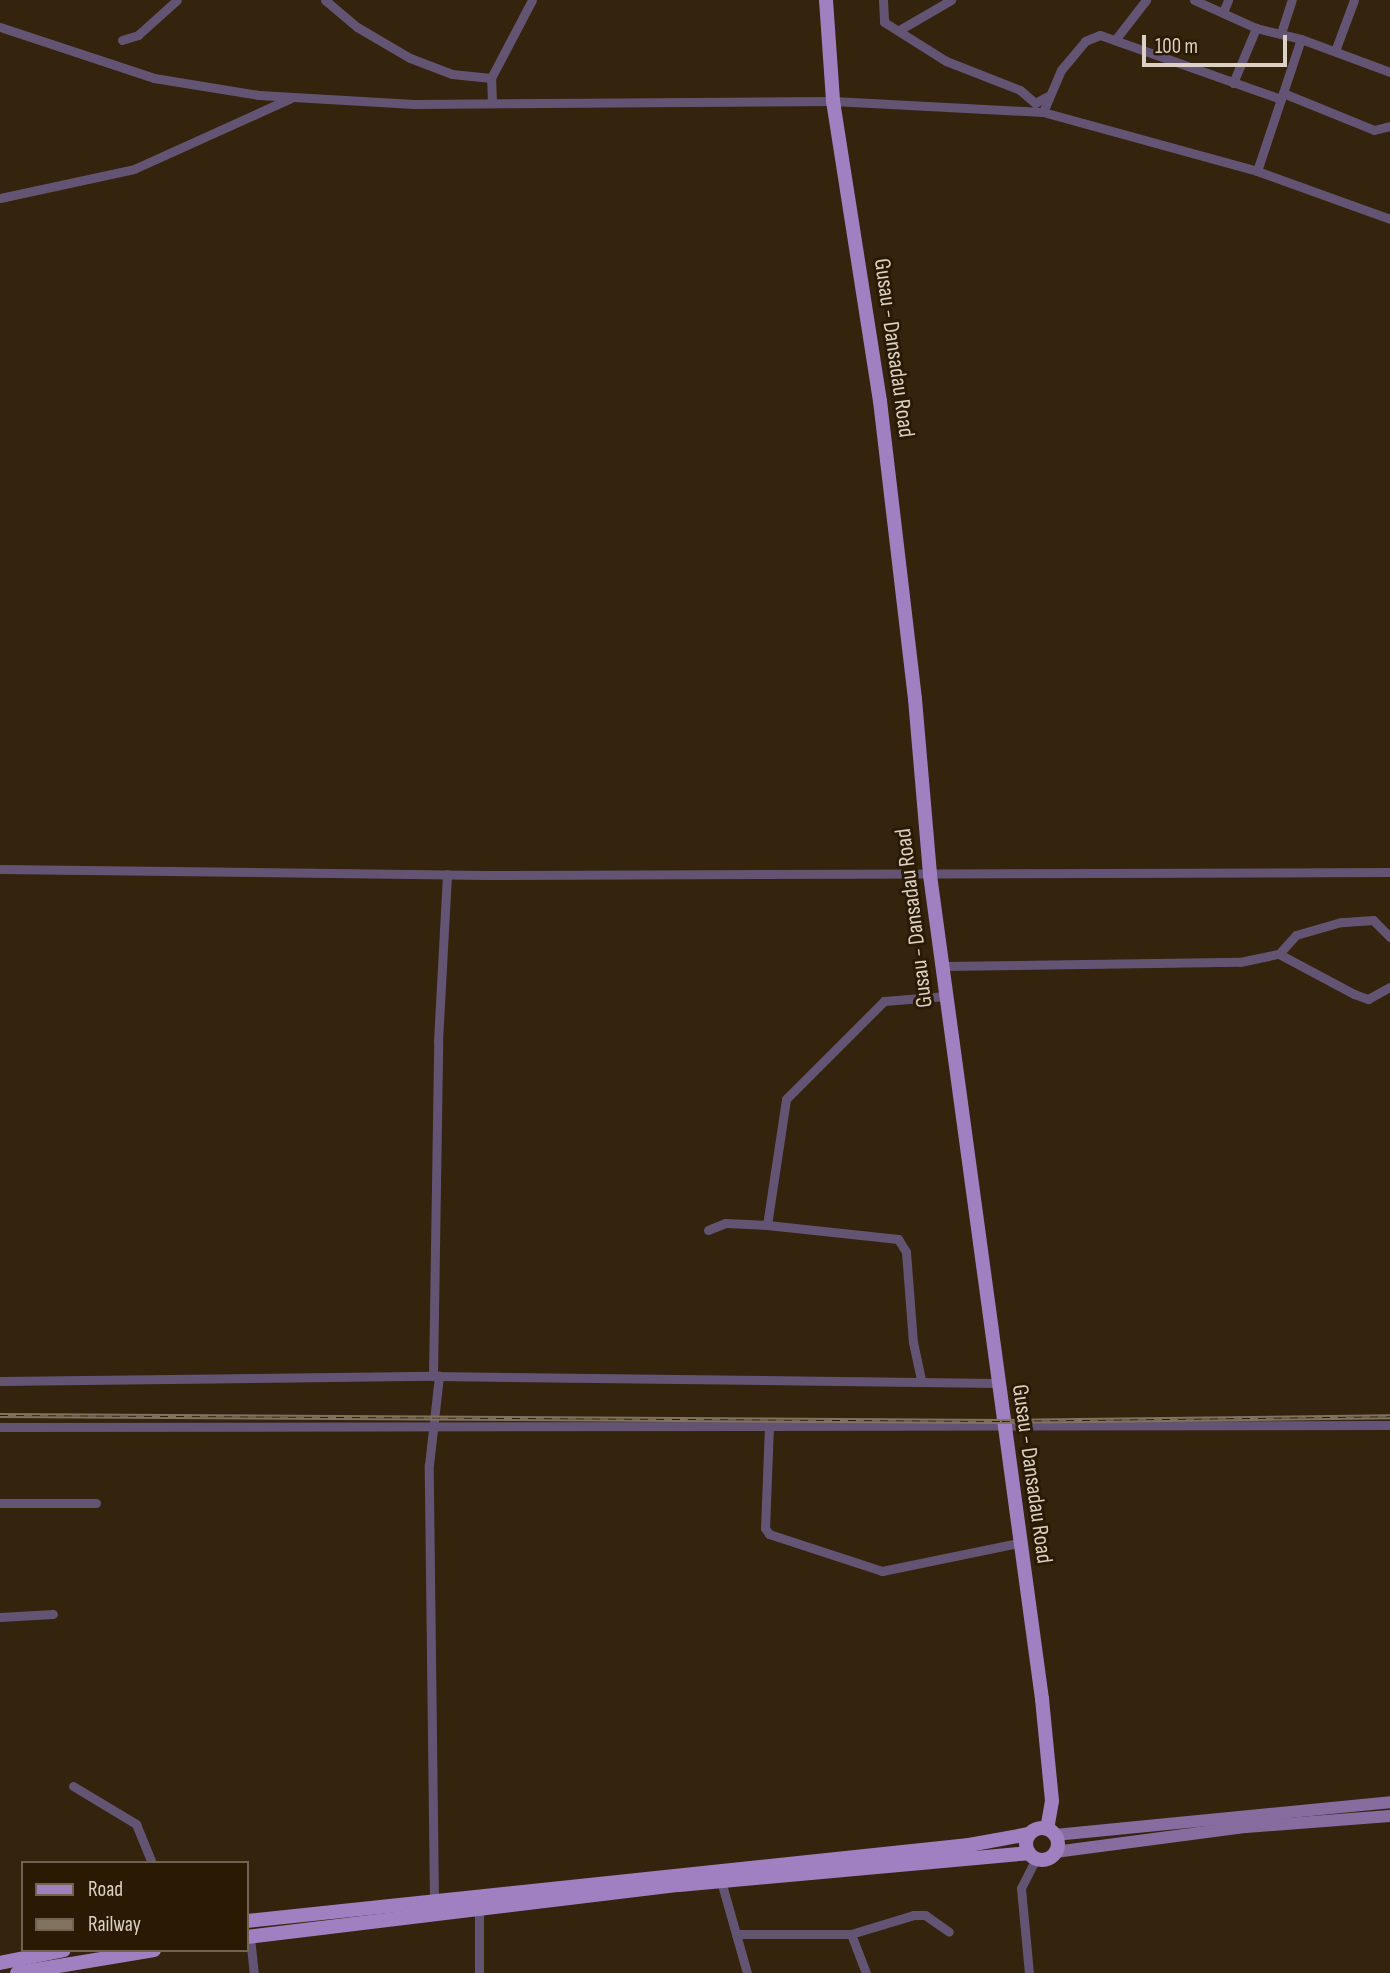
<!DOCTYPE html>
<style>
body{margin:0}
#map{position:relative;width:1390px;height:1973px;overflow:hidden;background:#34230d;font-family:"Sofia Sans Condensed",sans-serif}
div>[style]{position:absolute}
.minor>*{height:9px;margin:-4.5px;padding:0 4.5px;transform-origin:4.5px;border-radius:4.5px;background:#645474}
.secondary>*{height:12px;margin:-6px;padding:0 6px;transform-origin:6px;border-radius:6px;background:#876d9f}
.primary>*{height:14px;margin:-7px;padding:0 7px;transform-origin:7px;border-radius:7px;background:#a180c1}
.primary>.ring{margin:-7px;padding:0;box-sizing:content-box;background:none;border:14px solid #a180c1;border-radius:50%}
.rail>*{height:5px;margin-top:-2.5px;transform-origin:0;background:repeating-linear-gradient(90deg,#2a1a04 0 8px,#827361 0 16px);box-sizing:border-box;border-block:2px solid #827361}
span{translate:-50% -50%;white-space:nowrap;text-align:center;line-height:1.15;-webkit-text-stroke:6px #2a1a04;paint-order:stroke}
.street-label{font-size:23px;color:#dcd1c4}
.legend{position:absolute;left:21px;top:1861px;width:228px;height:91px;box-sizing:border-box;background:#2a1a04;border:2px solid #716351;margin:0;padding:9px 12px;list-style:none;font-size:21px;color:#dcd1c4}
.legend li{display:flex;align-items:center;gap:14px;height:35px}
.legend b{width:35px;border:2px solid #716351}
.scale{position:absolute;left:1142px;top:35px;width:145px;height:32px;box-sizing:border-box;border:4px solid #dcd1c4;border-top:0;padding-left:9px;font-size:21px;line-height:24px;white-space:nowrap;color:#dcd1c4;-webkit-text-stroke:5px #2a1a04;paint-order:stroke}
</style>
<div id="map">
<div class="minor">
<div style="left:325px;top:0;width:42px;rotate:40.2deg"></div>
<div style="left:357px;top:27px;width:61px;rotate:30.3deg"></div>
<div style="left:410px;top:58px;width:45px;rotate:20.9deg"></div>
<div style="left:452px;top:74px;width:39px;rotate:6deg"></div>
<div style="left:883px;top:0;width:22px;rotate:87deg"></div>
<div style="left:884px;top:22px;width:73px;rotate:32.2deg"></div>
<div style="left:946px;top:61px;width:79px;rotate:21.4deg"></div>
<div style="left:1020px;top:90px;width:20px;rotate:41deg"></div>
<div style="left:1035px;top:103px;width:17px;rotate:-28deg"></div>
<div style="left:1194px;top:0;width:68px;rotate:24.3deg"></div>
<div style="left:1256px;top:28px;width:46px;rotate:13.7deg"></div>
<div style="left:1301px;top:39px;width:95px;rotate:20.3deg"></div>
<div style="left:1223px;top:12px;width:13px;rotate:-67deg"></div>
<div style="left:0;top:27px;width:162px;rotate:18.3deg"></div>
<div style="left:154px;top:78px;width:106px;rotate:9.2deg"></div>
<div style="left:259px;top:95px;width:155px;rotate:3.3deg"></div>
<div style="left:414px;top:104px;width:419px;rotate:-0.4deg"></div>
<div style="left:833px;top:101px;width:210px;rotate:3deg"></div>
<div style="left:1043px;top:112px;width:222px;rotate:15.4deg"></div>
<div style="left:1257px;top:171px;width:141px;rotate:19.8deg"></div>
<div style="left:901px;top:29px;width:58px;rotate:-30.1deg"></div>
<div style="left:1281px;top:33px;width:35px;rotate:-72deg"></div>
<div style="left:122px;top:40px;width:17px;rotate:-17deg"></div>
<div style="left:138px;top:35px;width:52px;rotate:-41.9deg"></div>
<div style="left:1115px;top:40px;width:51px;rotate:-52.2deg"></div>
<div style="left:1335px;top:51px;width:54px;rotate:-69.6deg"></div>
<div style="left:1233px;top:83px;width:60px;rotate:-67.3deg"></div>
<div style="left:1283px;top:93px;width:98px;rotate:22.1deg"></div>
<div style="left:1374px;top:130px;width:16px;rotate:-14deg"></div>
<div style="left:492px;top:103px;width:25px;rotate:-92deg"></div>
<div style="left:491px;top:78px;width:88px;rotate:-62.3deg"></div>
<div style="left:1043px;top:112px;width:46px;rotate:-66.8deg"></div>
<div style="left:1061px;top:70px;width:38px;rotate:-50deg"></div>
<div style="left:1085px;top:41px;width:16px;rotate:-22deg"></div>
<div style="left:1100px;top:35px;width:192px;rotate:19.5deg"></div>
<div style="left:1257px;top:171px;width:139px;rotate:-71.6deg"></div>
<div style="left:0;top:198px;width:137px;rotate:-12.2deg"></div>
<div style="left:134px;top:169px;width:172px;rotate:-24.3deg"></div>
<div style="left:0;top:869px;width:487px;rotate:0.7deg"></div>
<div style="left:487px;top:875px;width:903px;rotate:-0.19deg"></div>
<div style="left:1390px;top:937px;width:24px;rotate:-135deg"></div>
<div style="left:1373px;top:920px;width:32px;rotate:176deg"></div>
<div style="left:1341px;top:922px;width:47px;rotate:163.9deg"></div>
<div style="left:1296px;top:935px;width:25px;rotate:132deg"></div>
<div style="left:1279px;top:954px;width:85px;rotate:28.1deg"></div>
<div style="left:1354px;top:994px;width:15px;rotate:20deg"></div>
<div style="left:1368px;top:999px;width:25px;rotate:-29deg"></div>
<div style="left:942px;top:966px;width:298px;rotate:-0.8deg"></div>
<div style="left:1240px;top:962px;width:40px;rotate:-12deg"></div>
<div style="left:767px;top:1225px;width:127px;rotate:-81.4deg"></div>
<div style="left:786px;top:1099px;width:139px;rotate:-45deg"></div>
<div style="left:884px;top:1001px;width:62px;rotate:-4.6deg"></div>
<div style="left:708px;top:1230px;width:18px;rotate:-22deg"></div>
<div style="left:725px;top:1223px;width:42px;rotate:2.7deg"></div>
<div style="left:767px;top:1225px;width:132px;rotate:6.1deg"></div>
<div style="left:898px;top:1239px;width:15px;rotate:58deg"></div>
<div style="left:906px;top:1252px;width:90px;rotate:85.6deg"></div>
<div style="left:913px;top:1342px;width:40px;rotate:78deg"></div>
<div style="left:433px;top:1376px;width:335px;rotate:-89.1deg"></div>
<div style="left:438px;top:1041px;width:167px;rotate:-86.9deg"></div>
<div style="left:0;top:1381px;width:433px;rotate:-0.7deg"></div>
<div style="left:433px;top:1376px;width:564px;rotate:0.71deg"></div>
<div style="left:769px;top:1425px;width:103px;rotate:92.2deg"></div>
<div style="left:765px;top:1528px;width:7px;rotate:56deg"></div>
<div style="left:769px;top:1534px;width:119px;rotate:18.1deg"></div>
<div style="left:882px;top:1571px;width:140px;rotate:-11.6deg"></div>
<div style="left:0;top:1427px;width:1390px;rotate:-0.08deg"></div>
<div style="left:0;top:1503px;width:96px"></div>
<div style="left:0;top:1617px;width:53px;rotate:-3.2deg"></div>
<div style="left:73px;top:1786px;width:74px;rotate:31.1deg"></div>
<div style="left:136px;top:1824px;width:42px;rotate:67.7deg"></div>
<div style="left:721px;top:1881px;width:96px;rotate:74.2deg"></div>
<div style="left:434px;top:1901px;width:436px;rotate:-90.7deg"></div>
<div style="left:429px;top:1465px;width:90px;rotate:-83.6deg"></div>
<div style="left:479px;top:1909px;width:64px;rotate:90deg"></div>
<div style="left:736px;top:1934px;width:115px"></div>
<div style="left:851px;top:1934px;width:42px;rotate:69deg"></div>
<div style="left:851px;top:1934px;width:66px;rotate:-16.8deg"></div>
<div style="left:914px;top:1915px;width:11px"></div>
<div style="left:925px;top:1915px;width:29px;rotate:35deg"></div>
<div style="left:250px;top:1937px;width:36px;rotate:84deg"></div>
<div style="left:1029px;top:1973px;width:85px;rotate:-95.4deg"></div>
<div style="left:1021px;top:1888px;width:34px;rotate:-63deg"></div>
</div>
<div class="secondary">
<div style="left:1055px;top:1835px;width:337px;rotate:-5.6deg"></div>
<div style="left:1055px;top:1852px;width:193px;rotate:-7.5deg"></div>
<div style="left:1246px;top:1827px;width:144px;rotate:-4.4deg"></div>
</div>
<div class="primary">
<div style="left:826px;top:0;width:101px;rotate:86deg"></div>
<div style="left:833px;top:101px;width:304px;rotate:81.1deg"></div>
<div style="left:880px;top:401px;width:300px;rotate:83.3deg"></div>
<div style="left:915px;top:699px;width:177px;rotate:85.1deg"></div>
<div style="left:930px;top:875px;width:832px;rotate:82.26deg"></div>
<div style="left:1042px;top:1699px;width:102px;rotate:84.4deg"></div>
<div style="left:1052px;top:1801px;width:28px;rotate:100deg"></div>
<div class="ring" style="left:1026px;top:1828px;width:18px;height:18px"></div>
<div style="left:247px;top:1921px;width:726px;rotate:-6.01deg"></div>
<div style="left:969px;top:1845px;width:61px;rotate:-10.4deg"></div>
<div style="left:247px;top:1937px;width:435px;rotate:-6.9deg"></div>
<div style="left:679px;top:1885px;width:351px;rotate:-5.2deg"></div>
<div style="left:0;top:1963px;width:65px;rotate:-11.5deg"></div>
<div style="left:17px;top:1973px;width:139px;rotate:-9.5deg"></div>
</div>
<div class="rail">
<div style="left:0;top:1415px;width:1002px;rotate:0.34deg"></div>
<div style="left:1002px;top:1421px;width:388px;rotate:-0.7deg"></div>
</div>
<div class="street-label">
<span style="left:894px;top:348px;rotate:82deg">Gusau - Dansadau Road</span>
<span style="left:914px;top:918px;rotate:-97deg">Gusau - Dansadau Road</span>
<span style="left:1032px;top:1474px;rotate:82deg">Gusau - Dansadau Road</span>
</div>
<ul class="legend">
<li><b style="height:9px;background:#a180c1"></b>Road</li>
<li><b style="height:9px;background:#827361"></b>Railway</li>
</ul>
<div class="scale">100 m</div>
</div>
